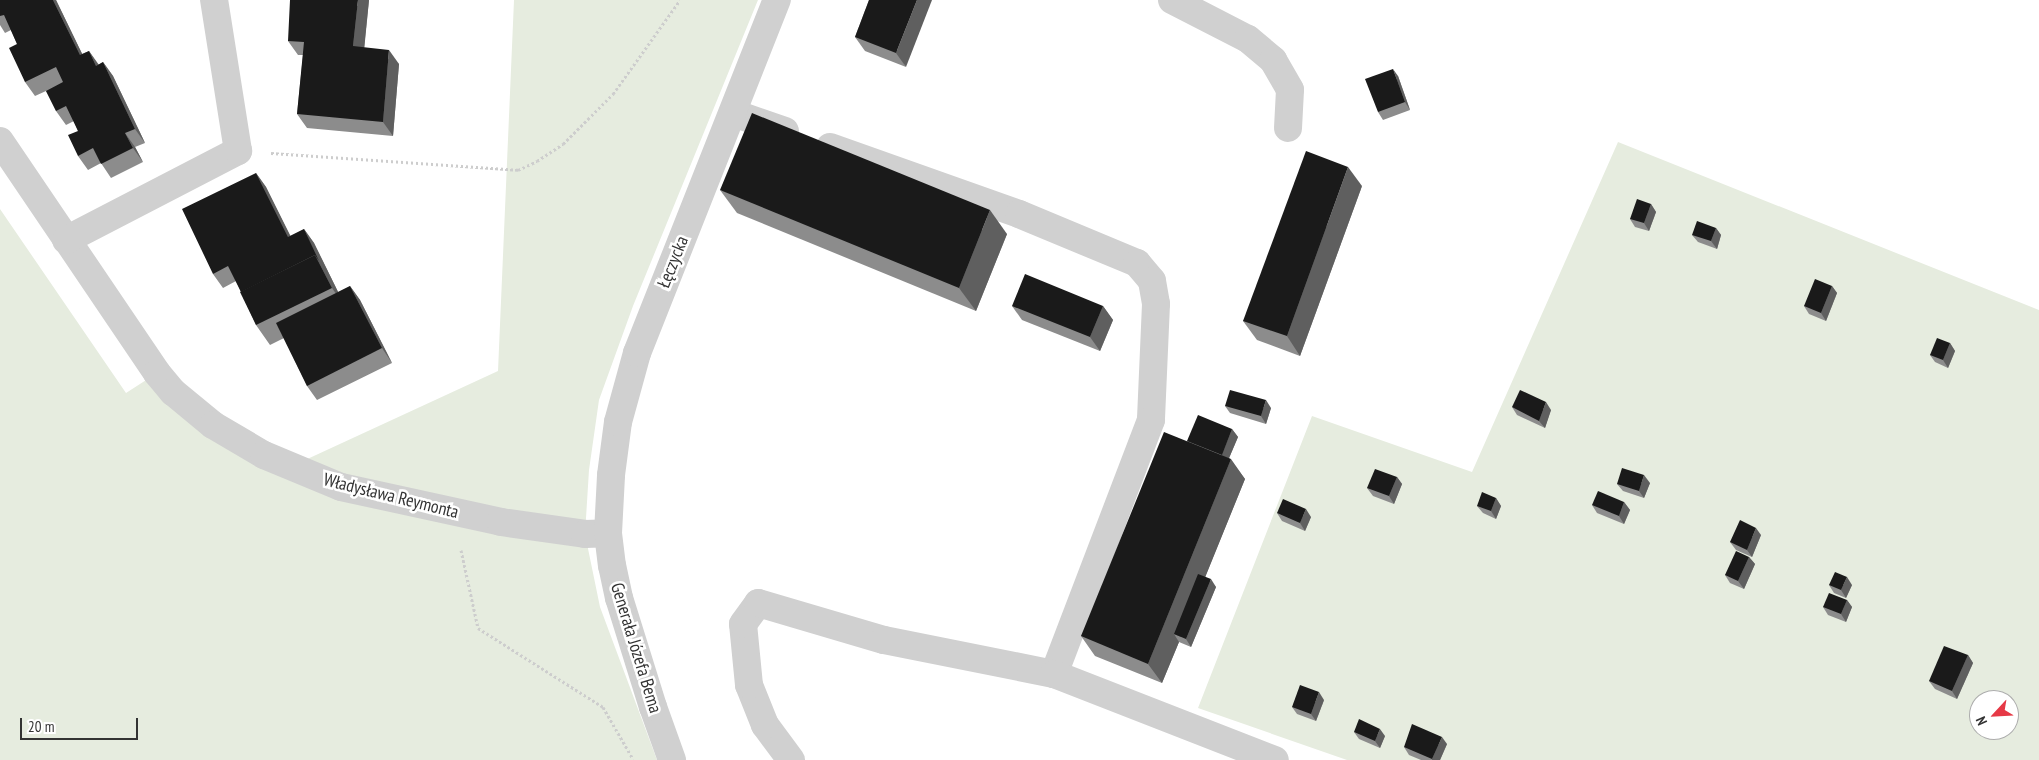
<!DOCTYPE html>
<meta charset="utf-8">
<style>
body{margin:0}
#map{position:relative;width:2039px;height:760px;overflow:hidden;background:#fff;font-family:"PT Sans Narrow",sans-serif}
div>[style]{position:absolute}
.green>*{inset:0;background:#e6ecdf}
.path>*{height:3px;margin-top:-1.5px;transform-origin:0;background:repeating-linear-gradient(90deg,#cdcdcd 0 2.5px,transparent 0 5px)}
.minor>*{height:28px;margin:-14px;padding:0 14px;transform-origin:14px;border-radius:14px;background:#d0d0d0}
.wall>*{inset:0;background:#8c8c8c}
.shaded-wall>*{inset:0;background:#5f5f5f}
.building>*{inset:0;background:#1a1a1a}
span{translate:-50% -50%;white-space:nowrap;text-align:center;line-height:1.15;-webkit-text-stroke:5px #fff;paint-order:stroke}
.street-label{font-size:18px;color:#333}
.north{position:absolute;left:1969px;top:690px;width:50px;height:50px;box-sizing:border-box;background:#fff;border:1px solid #adadad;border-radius:50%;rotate:245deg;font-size:14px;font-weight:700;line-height:20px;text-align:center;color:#333}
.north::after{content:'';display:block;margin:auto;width:18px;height:22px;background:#e63946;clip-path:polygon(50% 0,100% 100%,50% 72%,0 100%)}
.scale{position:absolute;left:20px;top:718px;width:118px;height:22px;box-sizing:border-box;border:2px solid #333;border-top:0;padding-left:6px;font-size:15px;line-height:18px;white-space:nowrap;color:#333;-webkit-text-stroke:4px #fff;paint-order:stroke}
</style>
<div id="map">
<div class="green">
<div style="clip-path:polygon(514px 0,758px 0,633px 306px,599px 400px,589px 470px,585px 534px,600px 607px,657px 760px,0 760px,0 209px,126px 393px,157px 373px,290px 467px,498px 371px)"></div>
<div style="clip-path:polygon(evenodd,1618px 142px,2039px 310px,2039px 760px,1347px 760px,1198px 708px,1312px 416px,1472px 472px,1618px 142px,1979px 700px,2009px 700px,2009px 730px,1979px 730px,1979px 700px)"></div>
</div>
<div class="path">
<div style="left:271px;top:153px;width:248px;rotate:3.9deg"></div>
<div style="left:518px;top:170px;width:21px;rotate:-25deg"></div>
<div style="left:537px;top:161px;width:31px;rotate:-33deg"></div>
<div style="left:563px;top:144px;width:71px;rotate:-45deg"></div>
<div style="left:613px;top:94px;width:115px;rotate:-54.5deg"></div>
<div style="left:461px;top:550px;width:80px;rotate:77.7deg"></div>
<div style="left:478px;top:628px;width:148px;rotate:32.3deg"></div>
<div style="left:603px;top:707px;width:60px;rotate:60deg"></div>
</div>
<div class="minor">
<div style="left:1172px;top:0;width:85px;rotate:27.2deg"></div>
<div style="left:1248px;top:39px;width:33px;rotate:40deg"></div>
<div style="left:1273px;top:60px;width:34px;rotate:60deg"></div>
<div style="left:1290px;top:90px;width:38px;rotate:93deg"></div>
<div style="left:733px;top:113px;width:55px;rotate:19.1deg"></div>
<div style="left:0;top:141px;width:280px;rotate:55.9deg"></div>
<div style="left:157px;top:373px;width:25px;rotate:50deg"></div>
<div style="left:173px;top:392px;width:52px;rotate:39.5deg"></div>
<div style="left:213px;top:425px;width:59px;rotate:30.5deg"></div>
<div style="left:264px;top:455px;width:83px;rotate:22.6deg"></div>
<div style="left:341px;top:487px;width:164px;rotate:12.3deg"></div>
<div style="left:501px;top:522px;width:85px;rotate:8.1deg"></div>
<div style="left:585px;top:534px;width:23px;rotate:-2deg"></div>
<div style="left:830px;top:147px;width:201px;rotate:19.5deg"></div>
<div style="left:1019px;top:214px;width:128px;rotate:22.6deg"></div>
<div style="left:1137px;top:263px;width:23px;rotate:50deg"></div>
<div style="left:1152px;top:281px;width:23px;rotate:80deg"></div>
<div style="left:1156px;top:304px;width:116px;rotate:92.5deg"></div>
<div style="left:1151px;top:420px;width:272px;rotate:110.9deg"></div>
<div style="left:66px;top:240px;width:194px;rotate:-27.4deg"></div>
<div style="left:238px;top:151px;width:153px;rotate:-99deg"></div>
<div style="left:672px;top:760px;width:56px;rotate:-109.7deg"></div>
<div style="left:653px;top:707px;width:114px;rotate:-107.3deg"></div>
<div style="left:619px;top:598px;width:33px;rotate:-102deg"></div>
<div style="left:612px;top:566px;width:33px;rotate:-97deg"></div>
<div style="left:608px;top:533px;width:58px;rotate:-87deg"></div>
<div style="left:611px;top:475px;width:53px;rotate:-82.5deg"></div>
<div style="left:618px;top:422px;width:72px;rotate:-74.6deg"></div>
<div style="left:637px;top:353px;width:380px;rotate:-68.4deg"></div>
<div style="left:791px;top:760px;width:44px;rotate:-126.6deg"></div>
<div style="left:765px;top:725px;width:43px;rotate:-111.8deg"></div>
<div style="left:749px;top:685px;width:61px;rotate:-95.6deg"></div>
<div style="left:743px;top:624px;width:26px;rotate:-54deg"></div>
<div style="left:758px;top:603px;width:131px;rotate:16.4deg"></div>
<div style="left:884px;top:640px;width:173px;rotate:11.3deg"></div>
<div style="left:1054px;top:674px;width:237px;rotate:21.3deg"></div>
</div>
<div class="wall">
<div style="clip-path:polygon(0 0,56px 0,82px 54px,89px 51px,98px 65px,103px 62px,113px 76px,145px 143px,135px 147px,143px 162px,111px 178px,101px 163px,88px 170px,78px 156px,78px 131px,74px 121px,66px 125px,56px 111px,46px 91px,35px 96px,25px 82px,17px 44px,11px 30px,5px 33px,0 25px)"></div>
<div style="clip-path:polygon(369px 0,364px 48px,399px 64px,393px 136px,307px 128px,297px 114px,303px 55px,298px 55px,288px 41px)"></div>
<div style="clip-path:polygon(869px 0,906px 67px,865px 51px,855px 37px)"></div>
<div style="clip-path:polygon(1398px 76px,1410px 110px,1383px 120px,1378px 112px)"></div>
<div style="clip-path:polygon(256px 173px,266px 187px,290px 236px,304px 229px,314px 243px,338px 292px,350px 286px,360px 300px,392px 363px,317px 400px,307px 386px,284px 338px,270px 345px,256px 325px,236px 281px,223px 288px,213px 274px)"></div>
<div style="clip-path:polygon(1362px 186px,1300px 356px,1257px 340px,1243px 321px)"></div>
<div style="clip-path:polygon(720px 190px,1007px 234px,976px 311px,737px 213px)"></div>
<div style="clip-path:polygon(1651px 204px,1656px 212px,1649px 231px,1635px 227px,1630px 219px)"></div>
<div style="clip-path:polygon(1716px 228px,1721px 235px,1717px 249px,1698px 242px,1692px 235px)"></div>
<div style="clip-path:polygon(1832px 286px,1837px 293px,1826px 321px,1809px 314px,1804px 306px)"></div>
<div style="clip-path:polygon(1012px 306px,1103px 306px,1113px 320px,1100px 351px,1022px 320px)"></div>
<div style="clip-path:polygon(1950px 343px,1955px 351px,1948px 368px,1935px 362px,1930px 355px)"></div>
<div style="clip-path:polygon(1225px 406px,1271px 408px,1266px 424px,1230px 413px)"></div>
<div style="clip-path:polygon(1512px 407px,1551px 410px,1545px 428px,1517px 415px)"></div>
<div style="clip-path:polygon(1232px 429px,1238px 437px,1229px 458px,1245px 479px,1205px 577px,1216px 587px,1191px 647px,1179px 642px,1162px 683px,1095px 656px,1081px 636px,1187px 441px)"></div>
<div style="clip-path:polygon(1397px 477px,1402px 484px,1394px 504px,1373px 496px,1367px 488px)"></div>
<div style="clip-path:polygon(1650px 483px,1644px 498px,1623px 491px,1617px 484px)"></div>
<div style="clip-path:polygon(1496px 498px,1501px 506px,1496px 519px,1483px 513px,1477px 506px)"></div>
<div style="clip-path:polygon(1624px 502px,1630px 510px,1624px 524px,1597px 513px,1592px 505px)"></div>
<div style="clip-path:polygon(1277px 513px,1311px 517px,1305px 531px,1282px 521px)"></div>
<div style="clip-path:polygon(1761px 535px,1752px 557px,1736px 550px,1730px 542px)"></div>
<div style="clip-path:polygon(1749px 557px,1755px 564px,1744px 589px,1730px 583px,1725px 575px)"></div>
<div style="clip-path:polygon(1829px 585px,1852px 585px,1846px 598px,1834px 593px)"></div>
<div style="clip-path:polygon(1847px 600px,1852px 607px,1846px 622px,1828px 615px,1823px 607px)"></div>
<div style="clip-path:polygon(1968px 655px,1973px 663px,1957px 699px,1935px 689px,1929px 681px)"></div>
<div style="clip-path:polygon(1324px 700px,1316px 721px,1297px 714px,1292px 707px)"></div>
<div style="clip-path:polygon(1354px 732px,1385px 736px,1380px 748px,1359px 739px)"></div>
<div style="clip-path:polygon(1447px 744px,1440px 760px,1421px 760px,1409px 755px,1404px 747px)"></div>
</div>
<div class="shaded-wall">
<div style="clip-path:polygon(53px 0,56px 0,90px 70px,80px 55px)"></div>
<div style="clip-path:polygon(358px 0,369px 0,363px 61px,353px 46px)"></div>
<div style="clip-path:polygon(917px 0,932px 0,906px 67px,896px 53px)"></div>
<div style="clip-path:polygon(389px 50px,399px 64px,393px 136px,383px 122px)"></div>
<div style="clip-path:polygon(89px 51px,99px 65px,96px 66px)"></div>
<div style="clip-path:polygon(103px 62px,113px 76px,145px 143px,135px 129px)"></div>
<div style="clip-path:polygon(1393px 69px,1398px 76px,1410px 110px,1405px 102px)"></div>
<div style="clip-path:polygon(125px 133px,135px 147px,143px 162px,133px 148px)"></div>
<div style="clip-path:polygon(1348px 167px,1362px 186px,1300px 356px,1287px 336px)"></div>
<div style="clip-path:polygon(256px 173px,266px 187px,298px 251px,288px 237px)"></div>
<div style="clip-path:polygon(1651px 204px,1656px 212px,1649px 231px,1644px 223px)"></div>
<div style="clip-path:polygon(990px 210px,1007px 234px,976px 311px,959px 288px)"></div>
<div style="clip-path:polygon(1716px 228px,1721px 235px,1717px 249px,1711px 241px)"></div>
<div style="clip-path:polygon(304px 229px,314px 243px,346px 308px,332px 288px,315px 255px)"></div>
<div style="clip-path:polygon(350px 286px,360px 300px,392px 363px,382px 348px)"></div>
<div style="clip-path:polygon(1832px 286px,1837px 293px,1826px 321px,1821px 313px)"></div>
<div style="clip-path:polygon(1103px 306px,1113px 320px,1100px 351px,1090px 337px)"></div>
<div style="clip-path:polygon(1950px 343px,1955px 351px,1948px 368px,1943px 360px)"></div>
<div style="clip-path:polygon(1266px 400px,1271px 408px,1266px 424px,1261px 416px)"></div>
<div style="clip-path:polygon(1546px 402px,1551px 410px,1545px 428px,1539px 421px)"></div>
<div style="clip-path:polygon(1232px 429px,1238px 437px,1224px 470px,1219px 462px)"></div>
<div style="clip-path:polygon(1231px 459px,1245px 479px,1181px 637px,1174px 634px,1179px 642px,1162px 683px,1148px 664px)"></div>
<div style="clip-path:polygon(1644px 475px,1650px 483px,1644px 498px,1639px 491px)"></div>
<div style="clip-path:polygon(1397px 477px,1402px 484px,1394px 504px,1389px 496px)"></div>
<div style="clip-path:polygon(1496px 498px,1501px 506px,1496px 519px,1491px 511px)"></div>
<div style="clip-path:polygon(1624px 502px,1630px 510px,1624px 524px,1619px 516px)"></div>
<div style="clip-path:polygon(1306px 509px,1311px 517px,1305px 531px,1300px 523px)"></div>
<div style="clip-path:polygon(1756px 528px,1761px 535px,1752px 557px,1747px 550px)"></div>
<div style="clip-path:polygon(1749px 557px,1755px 564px,1744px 589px,1738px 581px)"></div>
<div style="clip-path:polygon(1847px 577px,1852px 585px,1846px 598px,1841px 590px)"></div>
<div style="clip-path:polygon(1211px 579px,1216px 587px,1191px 647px,1186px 639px)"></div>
<div style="clip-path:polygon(1847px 600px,1852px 607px,1846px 622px,1841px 614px)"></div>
<div style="clip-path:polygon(1968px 655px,1973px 663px,1957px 699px,1952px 691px)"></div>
<div style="clip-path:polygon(1319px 692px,1324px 700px,1316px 721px,1311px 714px)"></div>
<div style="clip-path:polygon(1380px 729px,1385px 736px,1380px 748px,1375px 741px)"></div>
<div style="clip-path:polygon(1442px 737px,1447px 744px,1440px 760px,1432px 760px,1432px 759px)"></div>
</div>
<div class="building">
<div style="clip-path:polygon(0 0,53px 0,80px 55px,89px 51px,96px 66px,103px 62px,135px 129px,125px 133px,133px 148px,101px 164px,93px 148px,78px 156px,68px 135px,78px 131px,66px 106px,56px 111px,46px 91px,63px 82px,56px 67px,25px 82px,9px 48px,17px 44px,4px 15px,0 16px)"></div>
<div style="clip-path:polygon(290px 0,358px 0,353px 46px,389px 50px,383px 122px,297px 114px,304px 42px,288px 41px)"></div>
<div style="clip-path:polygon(869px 0,917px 0,896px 53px,855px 37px)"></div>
<div style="clip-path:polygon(1393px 69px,1405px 102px,1378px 112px,1365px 79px)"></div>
<div style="clip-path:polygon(752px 113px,990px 210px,959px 288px,720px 190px)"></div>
<div style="clip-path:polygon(1306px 151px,1348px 167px,1287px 336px,1243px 321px)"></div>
<div style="clip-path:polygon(256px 173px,288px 237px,304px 229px,319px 261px,315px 255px,241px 292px,228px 266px,213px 274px,182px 209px)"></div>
<div style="clip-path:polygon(1637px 199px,1651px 204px,1644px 223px,1630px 219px)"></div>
<div style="clip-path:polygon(1697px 221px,1716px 228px,1711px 241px,1692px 235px)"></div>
<div style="clip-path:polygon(315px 255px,332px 288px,256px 325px,240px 292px)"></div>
<div style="clip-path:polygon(1025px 274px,1103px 306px,1090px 337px,1012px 306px)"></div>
<div style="clip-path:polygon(1815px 279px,1832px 286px,1821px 313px,1804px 306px)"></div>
<div style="clip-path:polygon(350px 286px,382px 348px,307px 386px,276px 323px)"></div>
<div style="clip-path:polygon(1937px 338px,1950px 343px,1943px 360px,1930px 355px)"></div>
<div style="clip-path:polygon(1230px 390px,1266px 400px,1261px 416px,1225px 406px)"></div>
<div style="clip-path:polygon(1520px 390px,1546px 402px,1539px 421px,1512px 407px)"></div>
<div style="clip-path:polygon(1198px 415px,1232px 429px,1222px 455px,1187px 441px)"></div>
<div style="clip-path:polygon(1164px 432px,1231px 459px,1148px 664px,1081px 636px)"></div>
<div style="clip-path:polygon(1622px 468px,1644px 475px,1639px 491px,1617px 484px)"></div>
<div style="clip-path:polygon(1375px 469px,1397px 477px,1389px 496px,1367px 488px)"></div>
<div style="clip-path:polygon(1598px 491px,1624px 502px,1619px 516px,1592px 505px)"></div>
<div style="clip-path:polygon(1482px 492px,1496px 498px,1491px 511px,1477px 506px)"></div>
<div style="clip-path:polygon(1283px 499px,1306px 509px,1300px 523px,1277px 513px)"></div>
<div style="clip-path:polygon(1740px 520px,1756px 528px,1747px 550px,1730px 542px)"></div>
<div style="clip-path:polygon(1736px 551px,1749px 557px,1738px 581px,1725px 575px)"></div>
<div style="clip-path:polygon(1835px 572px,1847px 577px,1841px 590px,1829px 585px)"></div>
<div style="clip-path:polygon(1198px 574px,1211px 579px,1186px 639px,1174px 634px)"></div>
<div style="clip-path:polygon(1829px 593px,1847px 600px,1841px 614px,1823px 607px)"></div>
<div style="clip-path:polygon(1944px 646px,1968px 655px,1952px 691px,1929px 681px)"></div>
<div style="clip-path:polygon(1300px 685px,1319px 692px,1311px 714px,1292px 707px)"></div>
<div style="clip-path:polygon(1359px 719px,1380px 729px,1375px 741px,1354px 732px)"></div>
<div style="clip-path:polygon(1412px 724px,1442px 737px,1432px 759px,1404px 747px)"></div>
</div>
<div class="street-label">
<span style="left:673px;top:262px;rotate:-68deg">Łęczycka</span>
<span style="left:391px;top:496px;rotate:14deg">Władysława Reymonta</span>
<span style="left:636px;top:648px;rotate:73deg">Generała Józefa Bema</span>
</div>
<div class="north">N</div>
<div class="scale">20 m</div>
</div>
